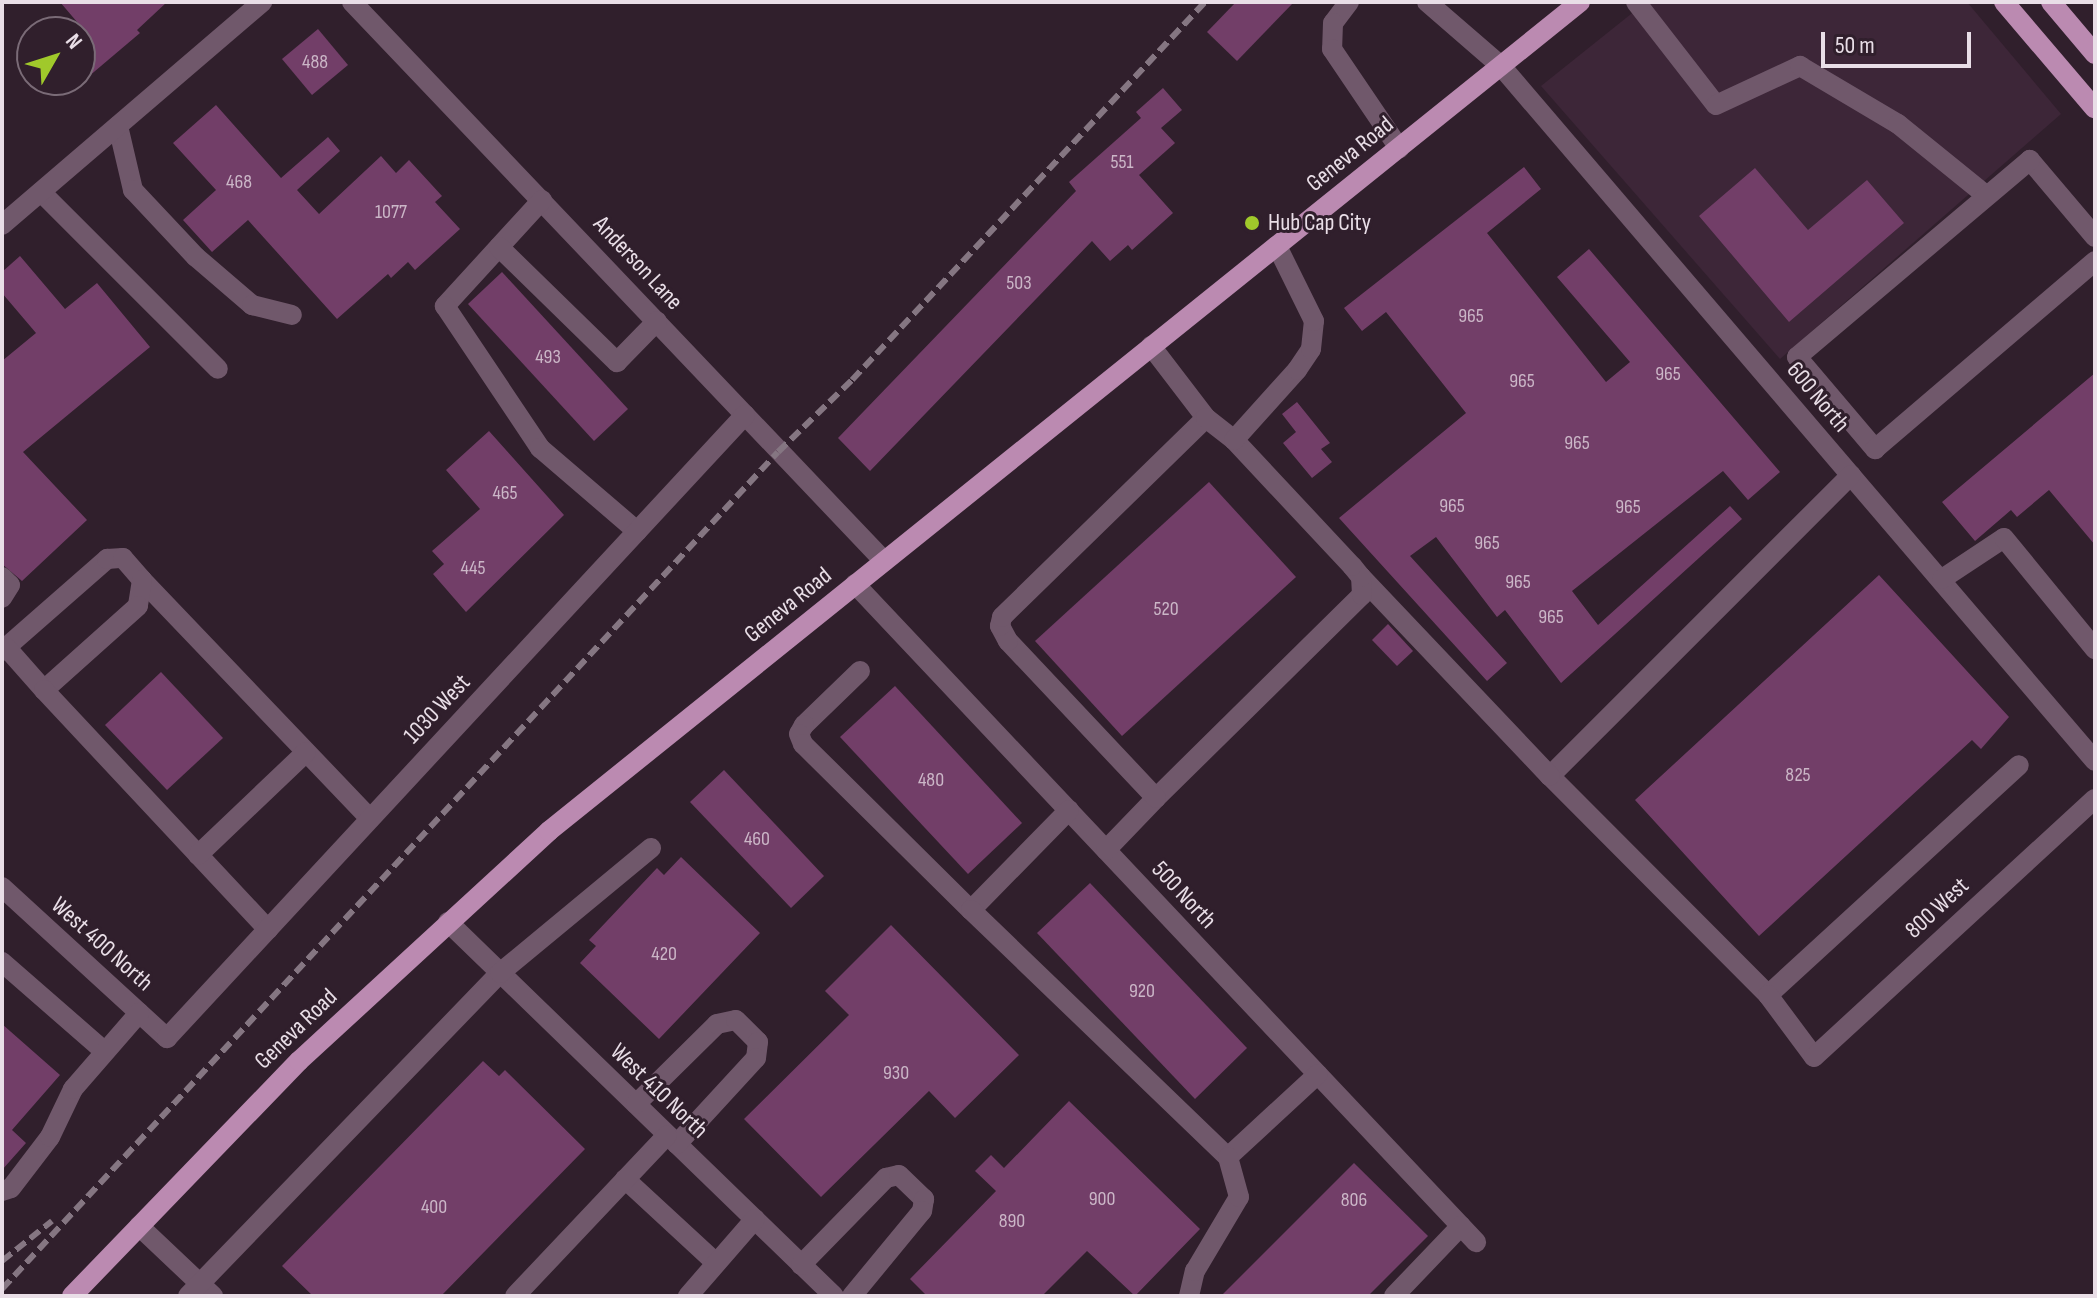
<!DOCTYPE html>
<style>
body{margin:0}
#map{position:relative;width:2097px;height:1298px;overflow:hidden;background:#301f2c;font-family:"Sofia Sans Condensed",sans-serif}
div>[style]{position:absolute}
.built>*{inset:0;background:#3d2638}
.building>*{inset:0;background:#723e68}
.minor>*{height:20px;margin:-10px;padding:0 10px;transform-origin:10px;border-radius:10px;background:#70586b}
.major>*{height:20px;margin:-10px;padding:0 10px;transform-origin:10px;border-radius:10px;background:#bb8ab1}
.rail>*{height:6px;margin-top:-3px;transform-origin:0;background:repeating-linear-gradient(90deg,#857682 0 12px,transparent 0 18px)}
.dots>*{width:22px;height:22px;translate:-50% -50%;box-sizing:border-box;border:4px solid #301f2c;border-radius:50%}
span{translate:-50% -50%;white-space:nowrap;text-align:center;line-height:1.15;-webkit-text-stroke:6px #301f2c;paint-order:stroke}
.number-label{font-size:20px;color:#cbb6c7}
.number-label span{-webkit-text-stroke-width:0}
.street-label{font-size:24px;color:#e9dee7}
.poi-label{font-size:24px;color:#e9dee7}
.left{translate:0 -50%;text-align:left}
.frame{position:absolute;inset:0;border:4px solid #e9dee7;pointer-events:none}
.north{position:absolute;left:16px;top:16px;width:80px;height:80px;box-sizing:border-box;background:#301f2c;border:2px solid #7a6b77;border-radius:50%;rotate:51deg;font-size:22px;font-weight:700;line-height:32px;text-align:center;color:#e9dee7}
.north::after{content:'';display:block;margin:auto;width:28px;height:36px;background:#a0c92b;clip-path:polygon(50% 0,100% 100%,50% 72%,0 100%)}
.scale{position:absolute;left:1821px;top:32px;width:150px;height:36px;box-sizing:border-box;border:4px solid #e9dee7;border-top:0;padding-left:10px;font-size:24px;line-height:28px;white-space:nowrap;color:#e9dee7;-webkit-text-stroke:6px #301f2c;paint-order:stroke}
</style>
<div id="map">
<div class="built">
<div style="clip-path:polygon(1646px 2px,1967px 2px,2061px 114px,1780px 359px,1541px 86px)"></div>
</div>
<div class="building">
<div style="clip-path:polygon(60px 2px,167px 2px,137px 30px,140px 33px,88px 77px,80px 67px,83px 29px)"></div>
<div style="clip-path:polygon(1236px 2px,1294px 2px,1237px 61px,1207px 32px)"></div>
<div style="clip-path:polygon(318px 29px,348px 65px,312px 95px,282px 59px)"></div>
<div style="clip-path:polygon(1163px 88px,1182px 110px,1161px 128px,1175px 143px,1139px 175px,1173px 213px,1132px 250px,1128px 245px,1110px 261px,1092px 241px,870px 471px,838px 438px,1076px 191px,1069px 182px,1141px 118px,1136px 112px)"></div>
<div style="clip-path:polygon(216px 105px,281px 178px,328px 137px,340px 151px,297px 190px,319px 214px,381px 156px,396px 173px,409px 160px,442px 196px,435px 202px,460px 229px,415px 270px,408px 262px,391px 278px,388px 274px,337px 319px,248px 220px,212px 252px,183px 220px,216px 190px,173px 143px)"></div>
<div style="clip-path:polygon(1524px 167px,1541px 189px,1487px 233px,1606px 382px,1630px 362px,1557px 277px,1589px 249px,1780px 472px,1748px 500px,1723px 471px,1572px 591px,1598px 625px,1730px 506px,1742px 519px,1561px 683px,1505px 610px,1497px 617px,1436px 537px,1410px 556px,1507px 663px,1487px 681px,1339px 518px,1466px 413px,1386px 312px,1362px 331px,1344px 308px)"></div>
<div style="clip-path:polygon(1755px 168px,1808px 230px,1867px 180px,1904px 223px,1789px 322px,1699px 216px)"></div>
<div style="clip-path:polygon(20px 256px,65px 309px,97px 283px,150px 347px,23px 452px,87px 520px,22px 581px,2px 564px,2px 361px,36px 333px,2px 293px,2px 272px)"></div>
<div style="clip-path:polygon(502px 272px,628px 409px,594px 441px,468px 304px)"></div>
<div style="clip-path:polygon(2095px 373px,2095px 545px,2049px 490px,2017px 517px,2011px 510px,1975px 541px,1942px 502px)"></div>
<div style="clip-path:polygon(1297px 402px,1330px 443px,1321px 449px,1332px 462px,1312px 478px,1283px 443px,1296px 432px,1282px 414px)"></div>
<div style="clip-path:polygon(489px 431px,564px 515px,466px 612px,433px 574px,444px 564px,432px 551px,480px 509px,446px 470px)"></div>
<div style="clip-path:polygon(1209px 482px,1296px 577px,1122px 736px,1035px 641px)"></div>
<div style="clip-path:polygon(1879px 575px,2009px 717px,1981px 749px,1972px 740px,1759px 936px,1635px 800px)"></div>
<div style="clip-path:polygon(1388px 624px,1413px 651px,1397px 666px,1372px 640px)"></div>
<div style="clip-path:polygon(161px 672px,223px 738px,167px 790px,105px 725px)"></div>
<div style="clip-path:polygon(895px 686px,1022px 823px,968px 874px,840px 737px)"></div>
<div style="clip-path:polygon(724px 770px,824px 876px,791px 908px,690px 802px)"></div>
<div style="clip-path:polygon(681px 857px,760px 933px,659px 1039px,580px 963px,596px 946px,589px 940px,657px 868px,664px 875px)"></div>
<div style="clip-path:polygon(1090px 883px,1247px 1048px,1195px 1099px,1037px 933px)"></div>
<div style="clip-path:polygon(891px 925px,1019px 1055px,955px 1118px,929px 1091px,821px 1197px,744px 1119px,849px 1015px,825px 991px)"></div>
<div style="clip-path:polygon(2px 1024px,60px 1075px,12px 1130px,26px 1143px,2px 1170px)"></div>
<div style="clip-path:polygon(483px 1061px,499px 1076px,505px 1070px,585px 1149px,441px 1296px,313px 1296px,282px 1266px)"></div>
<div style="clip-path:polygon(1069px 1101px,1200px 1229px,1135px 1296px,1087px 1251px,1042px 1296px,927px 1296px,910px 1279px,996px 1191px,975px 1171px,991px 1155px,1004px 1168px)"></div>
<div style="clip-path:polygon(1354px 1163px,1428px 1236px,1368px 1296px,1221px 1296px)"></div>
</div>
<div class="minor">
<div style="left:352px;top:2px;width:772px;rotate:46.42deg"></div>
<div style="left:1349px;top:2px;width:26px;rotate:127deg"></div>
<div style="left:1333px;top:23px;width:26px;rotate:92deg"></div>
<div style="left:1332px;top:49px;width:120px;rotate:55.9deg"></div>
<div style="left:1427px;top:2px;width:98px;rotate:40.9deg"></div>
<div style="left:1501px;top:66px;width:914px;rotate:49.48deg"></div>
<div style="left:1636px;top:2px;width:130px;rotate:52.2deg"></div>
<div style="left:1716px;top:105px;width:93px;rotate:-24.9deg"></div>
<div style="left:1800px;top:66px;width:114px;rotate:30.6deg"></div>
<div style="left:1898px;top:124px;width:114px;rotate:39deg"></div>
<div style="left:118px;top:126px;width:66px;rotate:76.8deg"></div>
<div style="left:133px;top:190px;width:92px;rotate:46.8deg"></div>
<div style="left:196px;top:257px;width:74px;rotate:40.6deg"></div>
<div style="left:252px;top:305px;width:41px;rotate:14deg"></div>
<div style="left:41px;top:192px;width:250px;rotate:45deg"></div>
<div style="left:542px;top:200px;width:144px;rotate:132.5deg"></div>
<div style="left:445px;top:306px;width:171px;rotate:56.2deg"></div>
<div style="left:540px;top:448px;width:128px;rotate:40.6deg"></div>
<div style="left:2px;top:225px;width:343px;rotate:-40.6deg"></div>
<div style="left:2095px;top:237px;width:101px;rotate:-130.2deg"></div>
<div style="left:2030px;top:160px;width:305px;rotate:139.8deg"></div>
<div style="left:1797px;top:357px;width:121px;rotate:49.7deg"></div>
<div style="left:1875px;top:449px;width:289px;rotate:-40.5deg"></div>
<div style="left:499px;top:247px;width:165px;rotate:44.3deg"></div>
<div style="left:617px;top:362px;width:57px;rotate:-45.7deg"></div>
<div style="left:1151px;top:346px;width:91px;rotate:52.6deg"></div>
<div style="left:1851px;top:475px;width:426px;rotate:135deg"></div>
<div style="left:1550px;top:776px;width:309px;rotate:45.1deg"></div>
<div style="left:1768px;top:995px;width:340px;rotate:-42.5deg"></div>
<div style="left:2px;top:577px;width:11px;rotate:45deg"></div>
<div style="left:10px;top:585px;width:15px;rotate:122deg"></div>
<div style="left:1361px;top:577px;width:274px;rotate:46.5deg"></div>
<div style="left:1942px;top:579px;width:74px;rotate:-33.5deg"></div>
<div style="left:2004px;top:538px;width:144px;rotate:50.7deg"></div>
<div style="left:142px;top:580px;width:330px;rotate:46.3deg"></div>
<div style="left:855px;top:584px;width:905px;rotate:46.66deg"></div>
<div style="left:2px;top:651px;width:140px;rotate:-41.2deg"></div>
<div style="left:107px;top:559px;width:16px;rotate:-4deg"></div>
<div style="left:123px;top:558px;width:29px;rotate:49deg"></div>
<div style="left:142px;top:580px;width:26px;rotate:99deg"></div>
<div style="left:138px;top:606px;width:126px;rotate:138.2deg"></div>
<div style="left:44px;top:690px;width:56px;rotate:-131.4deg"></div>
<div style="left:860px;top:671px;width:78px;rotate:136deg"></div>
<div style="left:804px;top:725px;width:10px;rotate:119deg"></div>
<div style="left:799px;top:734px;width:11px;rotate:68deg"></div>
<div style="left:803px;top:744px;width:236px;rotate:44.7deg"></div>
<div style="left:44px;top:690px;width:328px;rotate:46.9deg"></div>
<div style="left:1156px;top:798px;width:289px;rotate:-44.6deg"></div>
<div style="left:1362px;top:595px;width:18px;rotate:-93deg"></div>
<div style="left:1361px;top:577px;width:14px;rotate:-129deg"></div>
<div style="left:1352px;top:566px;width:173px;rotate:-133.1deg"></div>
<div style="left:1069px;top:810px;width:140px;rotate:134.4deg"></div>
<div style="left:971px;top:910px;width:356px;rotate:43.9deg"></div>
<div style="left:1228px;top:1157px;width:122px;rotate:-42.7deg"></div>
<div style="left:1106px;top:850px;width:72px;rotate:-46.1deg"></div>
<div style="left:1156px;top:798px;width:216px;rotate:-133.3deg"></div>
<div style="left:1008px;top:641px;width:17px;rotate:-118deg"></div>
<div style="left:1000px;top:626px;width:9px;rotate:-77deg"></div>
<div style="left:1002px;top:617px;width:285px;rotate:-44.3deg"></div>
<div style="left:1206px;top:418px;width:36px;rotate:38deg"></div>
<div style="left:1234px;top:440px;width:94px;rotate:-48deg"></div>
<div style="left:1297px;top:370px;width:25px;rotate:-56deg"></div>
<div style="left:1311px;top:349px;width:28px;rotate:-84deg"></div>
<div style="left:1314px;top:321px;width:84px;rotate:-116.3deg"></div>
<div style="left:198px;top:855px;width:149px;rotate:-43.6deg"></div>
<div style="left:2px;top:887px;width:224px;rotate:42.5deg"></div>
<div style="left:167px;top:1038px;width:850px;rotate:-47.15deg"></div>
<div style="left:448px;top:922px;width:537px;rotate:44.1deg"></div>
<div style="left:2px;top:962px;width:135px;rotate:41.1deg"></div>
<div style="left:1768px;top:995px;width:77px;rotate:53.4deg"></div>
<div style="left:1814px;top:1057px;width:381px;rotate:-42.6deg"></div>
<div style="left:636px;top:1104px;width:114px;rotate:-44.6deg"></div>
<div style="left:717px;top:1024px;width:19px;rotate:-12deg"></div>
<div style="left:736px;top:1020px;width:31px;rotate:45deg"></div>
<div style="left:758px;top:1042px;width:16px;rotate:97deg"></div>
<div style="left:756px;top:1058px;width:117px;rotate:132.6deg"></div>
<div style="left:625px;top:1179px;width:124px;rotate:42.7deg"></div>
<div style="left:2px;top:1191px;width:9px;rotate:-18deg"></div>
<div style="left:11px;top:1188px;width:64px;rotate:-52.6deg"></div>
<div style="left:50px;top:1137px;width:53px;rotate:-64.4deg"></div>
<div style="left:73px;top:1089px;width:101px;rotate:-49deg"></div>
<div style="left:139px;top:1226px;width:102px;rotate:43.4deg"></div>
<div style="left:801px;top:1265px;width:122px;rotate:-45.7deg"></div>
<div style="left:886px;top:1178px;width:13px;rotate:-13deg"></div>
<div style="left:899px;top:1175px;width:35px;rotate:44deg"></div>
<div style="left:924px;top:1199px;width:12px;rotate:99deg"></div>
<div style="left:922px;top:1211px;width:110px;rotate:129.5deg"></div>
<div style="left:188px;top:1296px;width:449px;rotate:-46deg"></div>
<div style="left:500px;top:973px;width:196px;rotate:-39.6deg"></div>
<div style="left:515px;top:1296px;width:221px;rotate:-46.6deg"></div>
<div style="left:688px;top:1296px;width:102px;rotate:-49deg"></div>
<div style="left:1189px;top:1296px;width:26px;rotate:-77deg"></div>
<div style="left:1195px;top:1271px;width:86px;rotate:-59.3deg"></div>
<div style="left:1239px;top:1197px;width:41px;rotate:-105.4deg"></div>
<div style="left:1394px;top:1296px;width:97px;rotate:-46.3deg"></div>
</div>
<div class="major">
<div style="left:2004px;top:2px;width:140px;rotate:49.6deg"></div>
<div style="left:2051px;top:2px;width:68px;rotate:49.8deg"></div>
<div style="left:72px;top:1296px;width:327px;rotate:-46deg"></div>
<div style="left:299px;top:1061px;width:340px;rotate:-42.6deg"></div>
<div style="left:549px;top:831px;width:1323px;rotate:-38.8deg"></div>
</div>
<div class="rail">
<div style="left:2px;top:1261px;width:64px;rotate:-38.7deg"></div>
<div style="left:2px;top:1289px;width:1141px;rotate:-47.17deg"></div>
<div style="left:778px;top:452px;width:103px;rotate:-44.2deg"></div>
<div style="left:852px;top:380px;width:517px;rotate:-46.96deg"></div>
</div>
<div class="dots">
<div style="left:1252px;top:223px;background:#a0c92b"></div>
</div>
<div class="number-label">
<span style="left:315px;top:62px">488</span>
<span style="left:1122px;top:162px">551</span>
<span style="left:239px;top:182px">468</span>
<span style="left:391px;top:212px">1077</span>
<span style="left:1019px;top:283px">503</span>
<span style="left:1471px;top:316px">965</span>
<span style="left:548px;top:357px">493</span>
<span style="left:1668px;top:374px">965</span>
<span style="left:1522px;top:381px">965</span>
<span style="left:1577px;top:443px">965</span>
<span style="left:505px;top:493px">465</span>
<span style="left:1452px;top:506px">965</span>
<span style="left:1628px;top:507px">965</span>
<span style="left:1487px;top:543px">965</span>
<span style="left:473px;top:568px">445</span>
<span style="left:1518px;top:582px">965</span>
<span style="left:1166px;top:609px">520</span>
<span style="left:1551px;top:617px">965</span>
<span style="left:1798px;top:775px">825</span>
<span style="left:931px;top:780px">480</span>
<span style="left:757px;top:839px">460</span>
<span style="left:664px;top:954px">420</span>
<span style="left:1142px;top:991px">920</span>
<span style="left:896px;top:1073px">930</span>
<span style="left:1102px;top:1199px">900</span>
<span style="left:1354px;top:1200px">806</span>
<span style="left:434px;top:1207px">400</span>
<span style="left:1012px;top:1221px">890</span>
</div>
<div class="street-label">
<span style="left:1350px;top:154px;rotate:-39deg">Geneva Road</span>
<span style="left:638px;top:263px;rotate:47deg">Anderson Lane</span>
<span style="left:1818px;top:397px;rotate:50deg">600 North</span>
<span style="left:788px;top:605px;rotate:-39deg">Geneva Road</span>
<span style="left:437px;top:709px;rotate:-47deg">1030 West</span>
<span style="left:1184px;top:895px;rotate:47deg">500 North</span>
<span style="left:1937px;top:908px;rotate:-43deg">800 West</span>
<span style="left:102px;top:944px;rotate:42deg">West 400 North</span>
<span style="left:296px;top:1029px;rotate:-44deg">Geneva Road</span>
<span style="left:659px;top:1091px;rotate:44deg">West 410 North</span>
</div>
<div class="poi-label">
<span class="left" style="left:1268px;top:223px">Hub Cap City</span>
</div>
<div class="frame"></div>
<div class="north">N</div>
<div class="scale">50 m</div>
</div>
